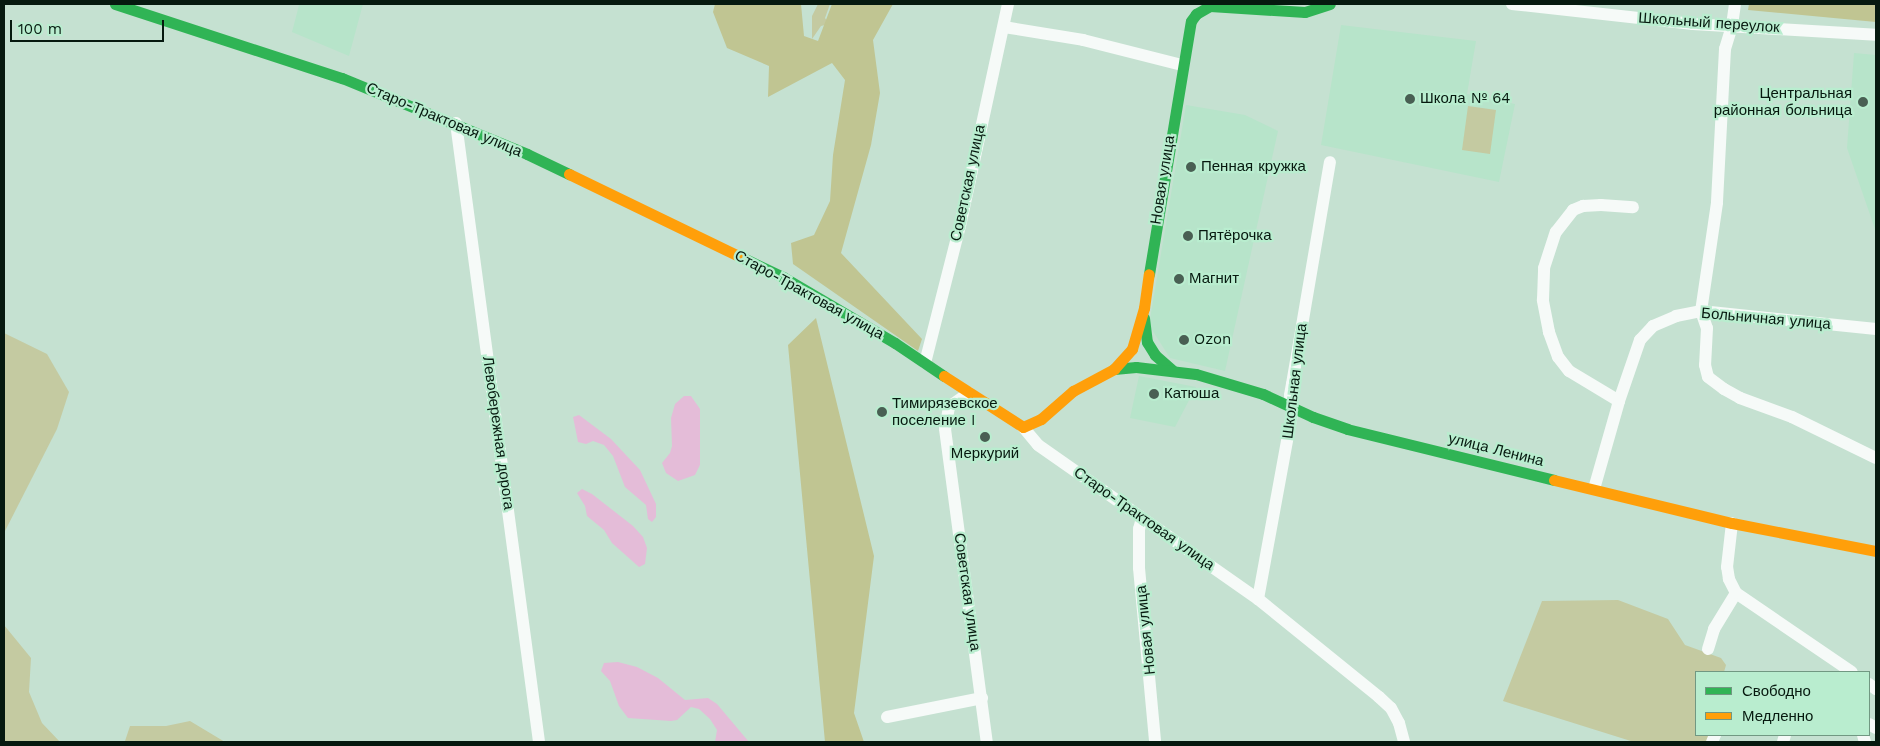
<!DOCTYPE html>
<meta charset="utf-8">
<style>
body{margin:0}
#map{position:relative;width:1880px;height:746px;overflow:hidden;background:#c5e1d1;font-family:"Work Sans",sans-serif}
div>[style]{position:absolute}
.built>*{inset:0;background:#b7e4ca}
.green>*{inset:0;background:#c4caa1}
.forest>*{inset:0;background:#c0c592}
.water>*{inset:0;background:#e4bcd8}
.street>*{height:12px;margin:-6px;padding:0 6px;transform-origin:6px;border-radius:6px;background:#f6faf8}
.fast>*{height:11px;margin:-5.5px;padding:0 5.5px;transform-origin:5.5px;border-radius:5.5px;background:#30b455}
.slow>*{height:11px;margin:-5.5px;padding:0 5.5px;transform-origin:5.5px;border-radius:5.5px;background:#ff9f0a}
.dots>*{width:14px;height:14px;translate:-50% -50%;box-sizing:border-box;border:2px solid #b9edcf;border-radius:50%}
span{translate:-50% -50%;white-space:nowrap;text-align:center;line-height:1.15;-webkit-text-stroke:4.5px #b9edcf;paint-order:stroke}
.street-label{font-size:15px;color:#06190f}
.poi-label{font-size:15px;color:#06190f}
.right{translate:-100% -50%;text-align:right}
.left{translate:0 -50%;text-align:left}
.frame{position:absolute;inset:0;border:5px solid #06190f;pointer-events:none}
.legend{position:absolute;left:1695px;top:671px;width:175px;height:65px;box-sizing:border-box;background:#b9edcf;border:1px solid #719882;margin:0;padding:6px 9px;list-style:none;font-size:15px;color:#06190f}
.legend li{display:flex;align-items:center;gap:10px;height:25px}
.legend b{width:25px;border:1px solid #719882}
.scale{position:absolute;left:10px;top:20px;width:154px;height:22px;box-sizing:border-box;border:2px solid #06190f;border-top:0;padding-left:6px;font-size:15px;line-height:18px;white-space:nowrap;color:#06190f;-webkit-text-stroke:4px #b9edcf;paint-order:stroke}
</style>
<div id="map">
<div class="built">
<div style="clip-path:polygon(295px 4px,363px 4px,349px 56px,292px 32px,299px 5px)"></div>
<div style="clip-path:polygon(1341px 25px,1476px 41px,1467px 94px,1515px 104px,1499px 182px,1321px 145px)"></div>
<div style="clip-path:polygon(1854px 53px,1876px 55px,1876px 232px,1847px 148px)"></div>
<div style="clip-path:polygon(1186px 105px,1245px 115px,1278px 131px,1225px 371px,1170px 358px,1149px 325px)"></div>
<div style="clip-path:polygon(1139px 376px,1196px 387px,1175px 427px,1130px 418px)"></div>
</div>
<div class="green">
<div style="clip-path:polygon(818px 4px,830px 4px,825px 18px,829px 24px,821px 26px,812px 39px,812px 16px)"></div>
<div style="clip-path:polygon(1468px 106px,1496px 110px,1490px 154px,1462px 150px)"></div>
<div style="clip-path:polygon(4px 333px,47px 354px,69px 392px,57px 429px,4px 533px)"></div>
<div style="clip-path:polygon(1618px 600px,1668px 619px,1685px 645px,1721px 658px,1726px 665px,1724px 672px,1696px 672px,1696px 735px,1709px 735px,1707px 742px,1634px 742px,1503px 701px,1542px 601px)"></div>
<div style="clip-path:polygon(4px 625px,31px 658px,29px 692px,42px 723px,60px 742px,4px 742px)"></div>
<div style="clip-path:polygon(190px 721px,225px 742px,125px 741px,130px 726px,166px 726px)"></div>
</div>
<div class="forest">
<div style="clip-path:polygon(715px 4px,801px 4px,804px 36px,818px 41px,832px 4px,893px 4px,873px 40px,880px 93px,871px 145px,841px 253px,922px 339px,918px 351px,793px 264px,791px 243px,814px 235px,830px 201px,833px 155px,845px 80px,832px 63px,768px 97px,769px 66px,727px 48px,713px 12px)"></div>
<div style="clip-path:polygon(1749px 4px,1876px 4px,1876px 22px,1748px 10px)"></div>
<div style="clip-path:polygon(816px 318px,874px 556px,854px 713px,864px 742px,825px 742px,788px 345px)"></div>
</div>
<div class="water">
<div style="clip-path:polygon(684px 396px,691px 396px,700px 409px,700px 465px,695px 475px,678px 481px,666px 473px,662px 463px,670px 453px,672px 446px,671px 418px,675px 404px)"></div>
<div style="clip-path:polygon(579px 415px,611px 439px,640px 470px,656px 504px,656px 517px,652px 522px,648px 519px,646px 505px,625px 487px,613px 456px,604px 445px,593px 441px,586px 444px,578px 442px,573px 417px)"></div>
<div style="clip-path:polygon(582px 489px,592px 494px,633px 526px,643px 537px,647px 548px,645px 564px,639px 567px,612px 543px,604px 530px,587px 516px,585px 506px,577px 493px)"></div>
<div style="clip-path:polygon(618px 662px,637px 667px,658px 678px,685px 700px,708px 698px,717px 704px,749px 742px,715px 742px,717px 730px,710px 719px,699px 709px,691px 707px,677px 720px,671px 721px,628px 718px,619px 706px,610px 681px,601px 671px,604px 663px)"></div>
</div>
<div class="street">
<div style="left:1512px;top:4px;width:182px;rotate:6.3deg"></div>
<div style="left:1693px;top:24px;width:183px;rotate:3.4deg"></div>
<div style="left:1735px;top:4px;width:22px;rotate:98deg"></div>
<div style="left:1732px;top:26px;width:24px;rotate:107deg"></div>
<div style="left:1725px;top:49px;width:154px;rotate:93deg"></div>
<div style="left:1717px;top:203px;width:109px;rotate:98.4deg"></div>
<div style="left:1701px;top:311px;width:18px;rotate:71deg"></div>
<div style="left:1707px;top:328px;width:37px;rotate:93deg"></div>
<div style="left:1705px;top:365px;width:12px;rotate:76deg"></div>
<div style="left:1708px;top:377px;width:20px;rotate:37deg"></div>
<div style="left:1724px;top:389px;width:18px;rotate:29deg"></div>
<div style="left:1740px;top:398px;width:55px;rotate:20.1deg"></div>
<div style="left:1792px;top:417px;width:93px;rotate:26deg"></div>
<div style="left:1004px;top:27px;width:80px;rotate:9.3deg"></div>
<div style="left:1083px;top:40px;width:102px;rotate:14.2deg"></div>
<div style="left:456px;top:123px;width:625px;rotate:82.36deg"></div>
<div style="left:925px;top:363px;width:141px;rotate:-75.7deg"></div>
<div style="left:960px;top:226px;width:227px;rotate:-77.8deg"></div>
<div style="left:969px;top:393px;width:24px;rotate:145deg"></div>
<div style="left:949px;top:407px;width:22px;rotate:100deg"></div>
<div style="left:945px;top:429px;width:316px;rotate:82.4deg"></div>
<div style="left:1619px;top:401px;width:58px;rotate:-149deg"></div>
<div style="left:1569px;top:371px;width:18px;rotate:-128deg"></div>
<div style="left:1558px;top:357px;width:27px;rotate:-110deg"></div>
<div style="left:1549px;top:332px;width:33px;rotate:-101deg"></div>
<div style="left:1543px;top:300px;width:32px;rotate:-88deg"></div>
<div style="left:1544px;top:268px;width:38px;rotate:-72deg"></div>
<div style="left:1556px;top:232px;width:28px;rotate:-52deg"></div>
<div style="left:1573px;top:210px;width:11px;rotate:-22deg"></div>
<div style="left:1583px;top:206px;width:18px;rotate:-3deg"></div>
<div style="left:1601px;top:205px;width:32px;rotate:4deg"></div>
<div style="left:1023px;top:427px;width:23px;rotate:50deg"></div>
<div style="left:1038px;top:445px;width:269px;rotate:35deg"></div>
<div style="left:1258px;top:599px;width:156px;rotate:39deg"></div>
<div style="left:1379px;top:697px;width:16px;rotate:43deg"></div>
<div style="left:1391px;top:708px;width:17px;rotate:62deg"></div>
<div style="left:1399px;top:723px;width:20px;rotate:75deg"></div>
<div style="left:1594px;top:489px;width:91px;rotate:-74.1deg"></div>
<div style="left:1619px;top:401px;width:65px;rotate:-71deg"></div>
<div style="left:1640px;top:340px;width:19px;rotate:-47deg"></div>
<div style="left:1653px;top:326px;width:25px;rotate:-23deg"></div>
<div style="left:1676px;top:316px;width:25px;rotate:-11deg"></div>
<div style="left:1701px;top:311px;width:176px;rotate:5.9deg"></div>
<div style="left:1142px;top:518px;width:11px;rotate:105deg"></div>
<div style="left:1139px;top:529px;width:39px;rotate:90deg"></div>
<div style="left:1139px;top:568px;width:175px;rotate:84.7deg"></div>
<div style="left:1736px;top:593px;width:140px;rotate:34.3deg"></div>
<div style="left:1258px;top:599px;width:193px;rotate:-79.6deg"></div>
<div style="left:1293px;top:409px;width:14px;rotate:-102deg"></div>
<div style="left:1290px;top:395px;width:11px;rotate:-80deg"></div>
<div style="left:1292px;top:384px;width:225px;rotate:-80.3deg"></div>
<div style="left:1708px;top:649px;width:21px;rotate:-73deg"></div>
<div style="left:1714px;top:629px;width:42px;rotate:-58.6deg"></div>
<div style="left:1736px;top:593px;width:16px;rotate:-117deg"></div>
<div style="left:1729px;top:579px;width:12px;rotate:-99deg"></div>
<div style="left:1727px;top:567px;width:44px;rotate:-83.5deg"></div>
<div style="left:1869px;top:684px;width:9px;rotate:36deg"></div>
<div style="left:887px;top:717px;width:97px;rotate:-11.3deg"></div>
<div style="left:1869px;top:724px;width:8px;rotate:30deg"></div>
<div style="left:1863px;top:735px;width:7px;rotate:74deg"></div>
<div style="left:1712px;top:742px;width:8px;rotate:-67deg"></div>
<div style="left:1783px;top:742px;width:7px;rotate:-74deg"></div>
</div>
<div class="fast">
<div style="left:115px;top:4px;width:239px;rotate:18.1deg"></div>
<div style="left:342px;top:78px;width:200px;rotate:22.3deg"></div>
<div style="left:527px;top:154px;width:47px;rotate:25.5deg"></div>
<div style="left:741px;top:257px;width:47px;rotate:25.5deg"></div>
<div style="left:783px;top:277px;width:130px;rotate:30.5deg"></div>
<div style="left:895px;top:343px;width:59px;rotate:34deg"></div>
<div style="left:1149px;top:274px;width:256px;rotate:-80.6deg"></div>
<div style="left:1191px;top:21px;width:9px;rotate:-54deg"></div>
<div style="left:1196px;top:14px;width:16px;rotate:-30deg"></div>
<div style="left:1210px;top:6px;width:95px;rotate:3.6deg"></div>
<div style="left:1305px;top:12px;width:26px;rotate:-18deg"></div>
<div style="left:1144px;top:318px;width:24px;rotate:83deg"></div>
<div style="left:1147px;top:342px;width:15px;rotate:58deg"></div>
<div style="left:1155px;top:355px;width:23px;rotate:41deg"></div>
<div style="left:1114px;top:369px;width:22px;rotate:-5deg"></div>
<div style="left:1136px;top:367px;width:60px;rotate:6.7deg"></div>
<div style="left:1196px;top:374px;width:70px;rotate:16.6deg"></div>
<div style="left:1263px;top:394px;width:55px;rotate:24.7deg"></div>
<div style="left:1313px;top:417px;width:36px;rotate:19deg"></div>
<div style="left:1347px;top:429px;width:213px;rotate:13.8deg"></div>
</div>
<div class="slow">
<div style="left:569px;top:174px;width:191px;rotate:25.8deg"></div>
<div style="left:944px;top:376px;width:94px;rotate:32.8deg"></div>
<div style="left:1023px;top:427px;width:20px;rotate:-24deg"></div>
<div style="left:1041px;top:419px;width:43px;rotate:-41.2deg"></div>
<div style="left:1073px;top:391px;width:47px;rotate:-28.2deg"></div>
<div style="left:1114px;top:369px;width:27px;rotate:-48deg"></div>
<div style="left:1132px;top:349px;width:43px;rotate:-73.7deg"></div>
<div style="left:1144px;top:308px;width:34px;rotate:-82deg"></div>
<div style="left:1554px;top:480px;width:183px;rotate:13.6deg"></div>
<div style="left:1732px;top:523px;width:147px;rotate:11deg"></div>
</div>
<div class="dots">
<div style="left:1410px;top:99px;background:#495f53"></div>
<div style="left:1863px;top:102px;background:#495f53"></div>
<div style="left:1191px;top:167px;background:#495f53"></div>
<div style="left:1188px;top:236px;background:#495f53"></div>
<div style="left:1179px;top:279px;background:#495f53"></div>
<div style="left:1184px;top:340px;background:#495f53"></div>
<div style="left:1154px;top:394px;background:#495f53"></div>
<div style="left:882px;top:412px;background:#495f53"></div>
<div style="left:985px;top:437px;background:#495f53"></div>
</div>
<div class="street-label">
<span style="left:1709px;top:23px;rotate:4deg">Школьный переулок</span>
<span style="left:444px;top:120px;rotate:23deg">Старо-Трактовая улица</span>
<span style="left:1163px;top:180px;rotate:-81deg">Новая улица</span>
<span style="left:968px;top:183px;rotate:-78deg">Советская улица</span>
<span style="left:809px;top:295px;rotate:29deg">Старо-Трактовая улица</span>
<span style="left:1766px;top:319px;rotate:5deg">Больничная улица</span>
<span style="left:1295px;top:381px;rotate:-83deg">Школьная улица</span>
<span style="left:498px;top:433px;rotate:82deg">Левобережная дорога</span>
<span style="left:1496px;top:450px;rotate:14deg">улица Ленина</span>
<span style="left:1144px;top:519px;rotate:35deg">Старо-Трактовая улица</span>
<span style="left:967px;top:592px;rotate:82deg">Советская улица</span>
<span style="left:1146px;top:630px;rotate:-96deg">Новая улица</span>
</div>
<div class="poi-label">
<span class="right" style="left:1852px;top:102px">Центральная<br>районная больница</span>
<span class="left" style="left:1420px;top:99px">Школа № 64</span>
<span class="left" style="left:1201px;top:167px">Пенная кружка</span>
<span class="left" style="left:1198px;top:236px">Пятёрочка</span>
<span class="left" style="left:1189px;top:279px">Магнит</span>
<span class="left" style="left:1194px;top:340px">Ozon</span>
<span class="left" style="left:1164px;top:394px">Катюша</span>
<span class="left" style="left:892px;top:412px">Тимирязевское<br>поселение I</span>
<span style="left:985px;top:454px">Меркурий</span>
</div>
<div class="frame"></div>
<ul class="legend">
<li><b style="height:6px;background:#30b455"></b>Свободно</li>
<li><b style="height:6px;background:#ff9f0a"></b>Медленно</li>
</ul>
<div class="scale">100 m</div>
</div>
